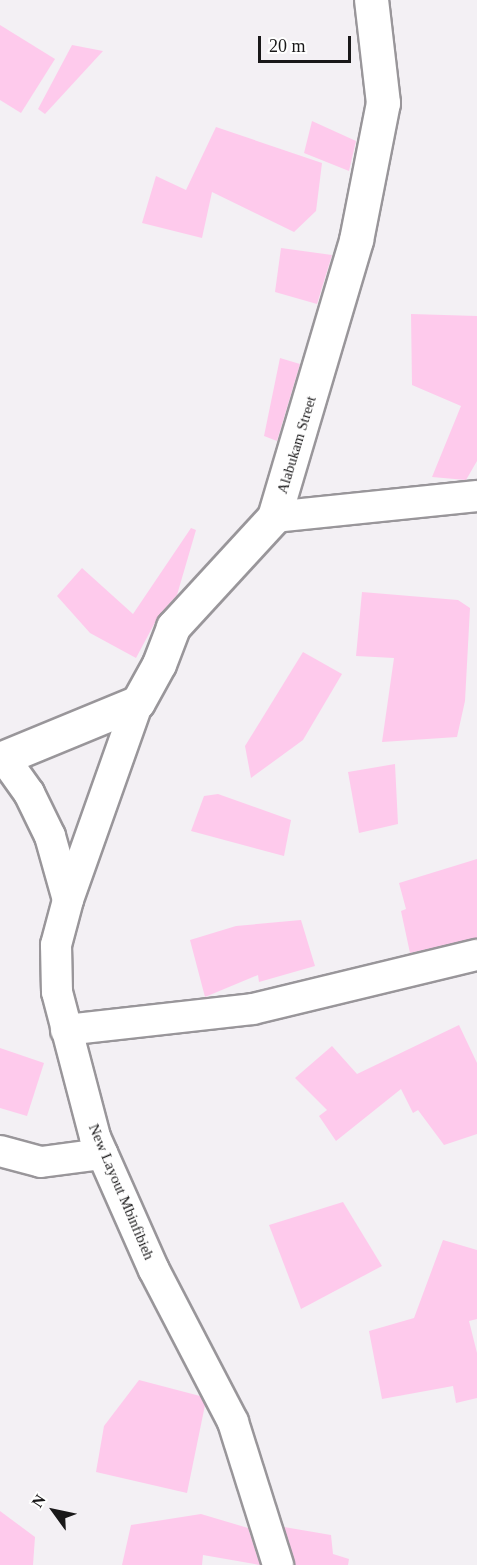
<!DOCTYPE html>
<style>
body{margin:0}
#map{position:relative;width:477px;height:1565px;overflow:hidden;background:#f3f0f4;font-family:Georgia,serif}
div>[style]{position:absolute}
.building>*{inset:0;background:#fecaec}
.roads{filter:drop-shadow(2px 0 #99969a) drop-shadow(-2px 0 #99969a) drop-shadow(0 2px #99969a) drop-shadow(0 -2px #99969a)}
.minor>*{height:30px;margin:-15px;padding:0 15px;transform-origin:15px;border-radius:15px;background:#fff}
.tertiary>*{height:33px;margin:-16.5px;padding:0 16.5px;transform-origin:16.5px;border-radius:16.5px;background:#fff}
span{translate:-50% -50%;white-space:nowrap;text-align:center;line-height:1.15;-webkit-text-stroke:4.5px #fff;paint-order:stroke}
.street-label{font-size:15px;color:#191819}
.north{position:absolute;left:24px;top:1481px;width:60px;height:60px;-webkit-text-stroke:4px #fff;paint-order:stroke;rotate:303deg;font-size:16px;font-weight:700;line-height:24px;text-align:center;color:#191819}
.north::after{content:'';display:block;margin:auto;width:21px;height:27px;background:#191819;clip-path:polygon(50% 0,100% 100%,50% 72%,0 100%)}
.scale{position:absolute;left:258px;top:36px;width:93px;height:27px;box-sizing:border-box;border:3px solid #191819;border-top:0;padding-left:8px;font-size:18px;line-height:21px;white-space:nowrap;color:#191819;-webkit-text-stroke:4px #fff;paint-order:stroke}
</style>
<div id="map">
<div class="building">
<div style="clip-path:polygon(0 25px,55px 59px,21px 113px,0 100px)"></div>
<div style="clip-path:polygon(72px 45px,103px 51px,45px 114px,38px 109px)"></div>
<div style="clip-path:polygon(312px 121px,356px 141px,349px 171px,304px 153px)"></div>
<div style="clip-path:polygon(216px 127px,322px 163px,316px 211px,294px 232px,212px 192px,202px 238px,142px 223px,156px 176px,186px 190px)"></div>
<div style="clip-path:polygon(281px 248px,332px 255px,317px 304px,275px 292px)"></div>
<div style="clip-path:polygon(411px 314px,477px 316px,477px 461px,466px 480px,432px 477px,461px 406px,412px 385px)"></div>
<div style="clip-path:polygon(280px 358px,300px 364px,277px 441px,264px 436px)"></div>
<div style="clip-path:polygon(191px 528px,196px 530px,177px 595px,159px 615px,136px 658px,90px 633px,57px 596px,82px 568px,133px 614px)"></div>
<div style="clip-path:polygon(362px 592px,458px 600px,470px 608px,465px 701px,457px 737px,382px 742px,394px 658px,356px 656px)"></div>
<div style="clip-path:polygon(303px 652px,342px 674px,303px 740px,251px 778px,245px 746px)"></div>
<div style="clip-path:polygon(395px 764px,398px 824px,359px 833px,348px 772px)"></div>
<div style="clip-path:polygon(218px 794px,291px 820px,284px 856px,191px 831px,204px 796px)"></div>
<div style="clip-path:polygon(477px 859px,477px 938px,410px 953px,401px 911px,406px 909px,399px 883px)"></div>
<div style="clip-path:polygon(301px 920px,315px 966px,259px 982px,258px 975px,205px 997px,190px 940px,236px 926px)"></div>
<div style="clip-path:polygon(459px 1025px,477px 1063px,477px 1134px,444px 1145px,418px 1110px,413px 1113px,401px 1089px,336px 1141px,319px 1116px,327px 1110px,295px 1078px,332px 1046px,357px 1074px)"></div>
<div style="clip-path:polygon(0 1048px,44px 1063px,27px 1116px,0 1108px)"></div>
<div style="clip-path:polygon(343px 1202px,382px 1266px,301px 1309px,269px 1225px)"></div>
<div style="clip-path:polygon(443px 1240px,477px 1250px,477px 1319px,469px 1321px,477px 1353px,477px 1398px,456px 1403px,453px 1386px,382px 1399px,369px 1331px,414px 1318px)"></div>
<div style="clip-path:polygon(139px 1380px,200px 1396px,205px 1405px,187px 1493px,96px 1472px,104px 1426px)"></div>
<div style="clip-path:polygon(0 1511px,35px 1537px,33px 1565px,0 1565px)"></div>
<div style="clip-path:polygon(201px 1514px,248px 1528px,260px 1565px,203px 1555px,202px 1565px,122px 1565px,131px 1525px)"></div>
<div style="clip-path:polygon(284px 1527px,331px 1535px,333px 1554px,349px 1559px,348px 1565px,295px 1565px)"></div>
</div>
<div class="roads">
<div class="minor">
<div style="left:274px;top:517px;width:204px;rotate:-5.9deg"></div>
<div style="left:138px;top:702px;width:210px;rotate:109.5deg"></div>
<div style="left:68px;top:900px;width:47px;rotate:104.9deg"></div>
<div style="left:56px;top:945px;width:47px;rotate:88.8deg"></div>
<div style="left:57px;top:992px;width:150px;rotate:75.3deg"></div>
<div style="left:95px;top:1137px;width:145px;rotate:66.1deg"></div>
<div style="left:154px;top:1270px;width:171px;rotate:62.5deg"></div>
<div style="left:233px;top:1422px;width:150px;rotate:72.5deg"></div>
<div style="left:4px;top:758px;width:43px;rotate:54.5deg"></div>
<div style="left:29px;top:793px;width:48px;rotate:64deg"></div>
<div style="left:50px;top:836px;width:66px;rotate:74.3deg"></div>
<div style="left:66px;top:1030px;width:188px;rotate:-6.4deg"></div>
<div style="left:253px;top:1009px;width:230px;rotate:-13.6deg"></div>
<div style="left:0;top:1151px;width:42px;rotate:15deg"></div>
<div style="left:41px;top:1162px;width:62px;rotate:-7.5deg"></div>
</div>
<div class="tertiary">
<div style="left:0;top:759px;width:149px;rotate:-22.4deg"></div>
<div style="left:138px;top:702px;width:43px;rotate:-61.1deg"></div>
<div style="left:159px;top:664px;width:40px;rotate:-69deg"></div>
<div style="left:173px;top:627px;width:149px;rotate:-47.4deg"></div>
<div style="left:274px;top:517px;width:289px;rotate:-73.5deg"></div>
<div style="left:356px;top:240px;width:140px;rotate:-78.9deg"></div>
<div style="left:383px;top:103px;width:104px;rotate:-96.6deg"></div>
</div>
</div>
<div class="street-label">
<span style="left:297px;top:445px;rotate:-73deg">Alabukam Street</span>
<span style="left:121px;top:1192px;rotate:67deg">New Layout Mbinfibieh</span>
</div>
<div class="north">N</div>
<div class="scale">20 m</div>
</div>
